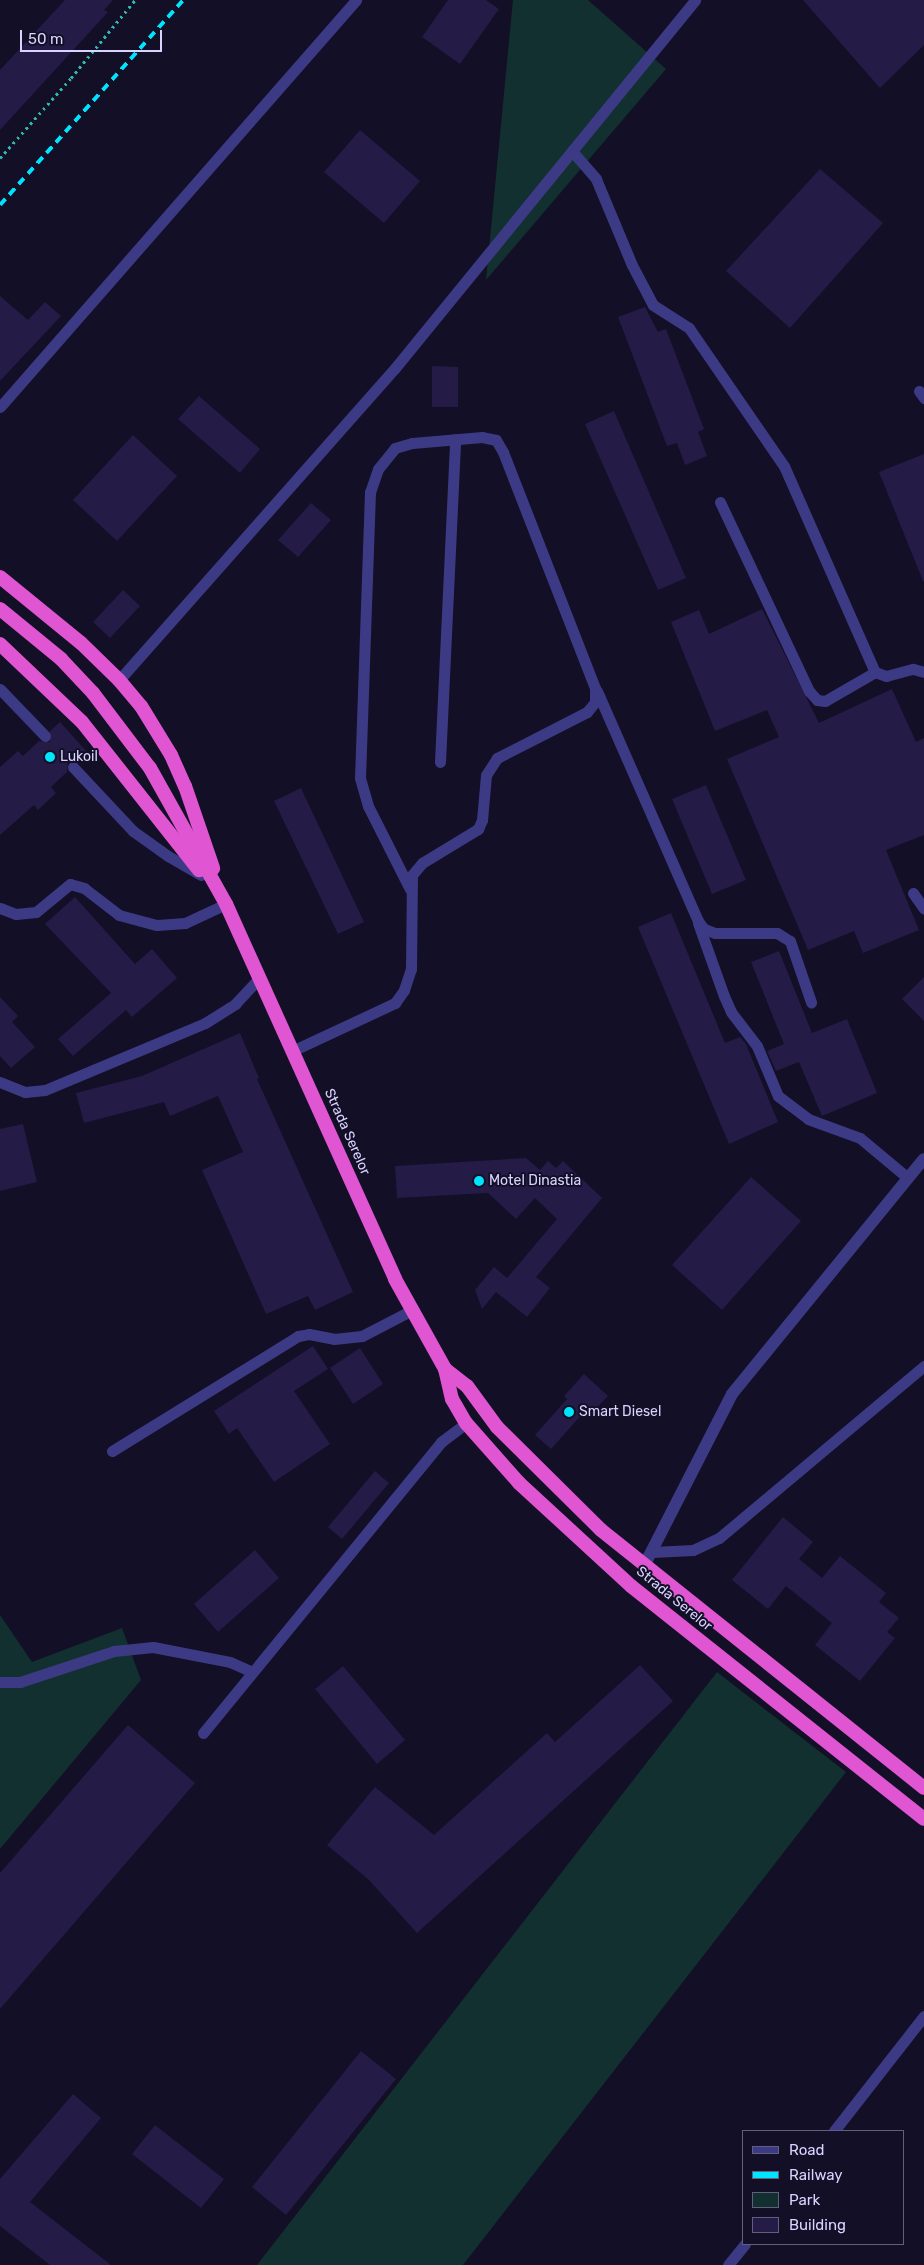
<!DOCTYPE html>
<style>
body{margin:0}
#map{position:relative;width:924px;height:2265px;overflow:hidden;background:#130f26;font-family:Rubik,sans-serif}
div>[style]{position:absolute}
.green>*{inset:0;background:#12302f}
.building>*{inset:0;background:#241b47}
.path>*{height:3px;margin-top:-1.5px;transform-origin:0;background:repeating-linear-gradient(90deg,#2fb8b0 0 2.5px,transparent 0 6.5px)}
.service>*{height:11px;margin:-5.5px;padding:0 5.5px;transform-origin:5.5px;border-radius:5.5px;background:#3d3a85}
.minor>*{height:12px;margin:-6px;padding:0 6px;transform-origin:6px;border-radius:6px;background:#3d3a85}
.trunk>*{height:14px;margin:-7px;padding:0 7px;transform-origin:7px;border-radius:7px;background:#e055d1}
.rail>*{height:4px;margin-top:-2px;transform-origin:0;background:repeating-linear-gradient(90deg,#00e5ff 0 8px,transparent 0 14px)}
.dots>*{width:14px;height:14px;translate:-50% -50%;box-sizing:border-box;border:2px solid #130f26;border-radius:50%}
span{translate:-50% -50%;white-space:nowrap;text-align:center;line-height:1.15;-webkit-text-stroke:4px #130f26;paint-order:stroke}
.poi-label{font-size:14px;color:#d9d4ff}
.left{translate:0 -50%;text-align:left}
.street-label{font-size:14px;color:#d9d4ff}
.legend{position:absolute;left:742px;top:2130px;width:162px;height:115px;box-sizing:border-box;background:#130f26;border:1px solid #625e7d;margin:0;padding:6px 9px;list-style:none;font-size:15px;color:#d9d4ff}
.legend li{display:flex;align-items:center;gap:10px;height:25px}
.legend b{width:25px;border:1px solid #625e7d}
.scale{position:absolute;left:20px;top:30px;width:142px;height:22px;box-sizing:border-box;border:2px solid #d9d4ff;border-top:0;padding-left:6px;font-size:15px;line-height:18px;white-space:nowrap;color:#d9d4ff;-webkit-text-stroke:4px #130f26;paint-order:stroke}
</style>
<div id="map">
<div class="green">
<div style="clip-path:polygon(513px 0,588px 0,666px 69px,486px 280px)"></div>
<div style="clip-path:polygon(0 1615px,32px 1662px,122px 1628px,141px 1680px,0 1849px)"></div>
<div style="clip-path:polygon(717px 1672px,846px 1772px,463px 2265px,257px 2265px)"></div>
</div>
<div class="building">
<div style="clip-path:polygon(65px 0,113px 0,104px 10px,108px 12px,0 130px,0 70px)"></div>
<div style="clip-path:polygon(448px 0,486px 0,499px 9px,460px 64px,422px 37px)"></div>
<div style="clip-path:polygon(803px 0,924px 0,924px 45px,880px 88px)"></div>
<div style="clip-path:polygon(360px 130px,420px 181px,384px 223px,324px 172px)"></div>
<div style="clip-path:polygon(820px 169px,883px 223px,790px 328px,726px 271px)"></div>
<div style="clip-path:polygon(0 296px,28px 320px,45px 302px,61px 316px,0 381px)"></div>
<div style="clip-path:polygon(645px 307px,658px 332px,666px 329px,704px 429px,698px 432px,707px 456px,685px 465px,677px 443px,667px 446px,618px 317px)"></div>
<div style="clip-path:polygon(432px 366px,458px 367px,458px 407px,432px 407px)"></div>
<div style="clip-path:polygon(199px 396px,260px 449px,240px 473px,178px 419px)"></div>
<div style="clip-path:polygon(614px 411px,686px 578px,658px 590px,585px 424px)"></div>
<div style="clip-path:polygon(133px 435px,177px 476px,117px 541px,73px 500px)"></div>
<div style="clip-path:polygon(924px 454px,924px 581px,923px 581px,879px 472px)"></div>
<div style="clip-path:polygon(311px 503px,331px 520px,298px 557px,278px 540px)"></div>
<div style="clip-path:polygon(123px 590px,140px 606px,110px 638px,93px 622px)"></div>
<div style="clip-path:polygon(762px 609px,819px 723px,892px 689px,916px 742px,924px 738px,924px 835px,886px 850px,919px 930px,863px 953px,854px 931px,808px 950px,727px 759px,779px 737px,767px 710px,715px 731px,671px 622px,699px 610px,709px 634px)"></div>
<div style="clip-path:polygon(60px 722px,88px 753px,79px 762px,68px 761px,67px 772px,51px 787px,56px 793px,38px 810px,34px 805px,0 835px,0 767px,18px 751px,23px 756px,39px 741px,50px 742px,50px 731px)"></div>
<div style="clip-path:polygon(706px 785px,746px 880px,712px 894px,672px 799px)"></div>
<div style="clip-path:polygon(301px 788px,364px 922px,338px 934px,274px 801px)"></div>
<div style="clip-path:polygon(75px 897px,135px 964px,152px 949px,177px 978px,132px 1017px,126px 1010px,73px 1056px,58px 1039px,111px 993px,45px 924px)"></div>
<div style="clip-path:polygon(671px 913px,725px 1043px,740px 1037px,746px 1044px,778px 1122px,729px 1144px,638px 927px)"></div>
<div style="clip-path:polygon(779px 951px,812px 1033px,847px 1019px,877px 1093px,822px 1116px,799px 1062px,776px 1071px,767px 1051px,784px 1044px,751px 962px)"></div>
<div style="clip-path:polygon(924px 977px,924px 1021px,902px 999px)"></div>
<div style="clip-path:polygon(0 997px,18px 1016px,12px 1022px,35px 1047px,11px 1068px,0 1056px)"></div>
<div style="clip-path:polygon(240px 1033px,259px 1078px,257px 1079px,353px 1292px,315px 1310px,308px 1296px,266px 1314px,202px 1170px,243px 1152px,218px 1096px,170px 1116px,164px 1102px,84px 1123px,76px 1093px,142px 1076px)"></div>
<div style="clip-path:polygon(23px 1124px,37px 1182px,0 1191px,0 1129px)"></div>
<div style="clip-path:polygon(526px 1158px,540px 1170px,548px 1161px,556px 1168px,563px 1161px,602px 1198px,536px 1277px,550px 1288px,527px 1317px,496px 1292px,482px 1309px,475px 1290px,494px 1267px,507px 1278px,557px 1219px,535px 1198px,516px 1219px,488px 1193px,397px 1198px,395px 1166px)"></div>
<div style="clip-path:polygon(751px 1177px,801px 1221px,722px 1310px,672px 1265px)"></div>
<div style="clip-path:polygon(313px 1346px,328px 1369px,294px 1391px,330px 1444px,274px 1482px,237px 1428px,229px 1434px,214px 1411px)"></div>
<div style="clip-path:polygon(360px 1348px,383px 1384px,353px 1404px,330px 1368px)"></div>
<div style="clip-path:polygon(584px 1374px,608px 1396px,590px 1415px,585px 1411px,551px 1449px,535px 1435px,567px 1399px,564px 1396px)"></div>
<div style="clip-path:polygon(375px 1471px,389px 1483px,342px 1539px,328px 1527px)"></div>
<div style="clip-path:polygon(783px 1517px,813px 1542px,799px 1559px,822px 1578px,840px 1556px,886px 1593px,879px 1602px,899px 1618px,887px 1632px,895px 1638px,860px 1681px,815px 1645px,832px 1623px,786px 1586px,768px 1609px,732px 1580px)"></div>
<div style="clip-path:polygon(255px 1550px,279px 1578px,218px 1632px,194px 1604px)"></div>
<div style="clip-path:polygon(640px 1665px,673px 1701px,417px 1933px,368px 1879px,327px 1845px,375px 1787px,434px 1835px,547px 1733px,555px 1742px)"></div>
<div style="clip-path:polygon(343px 1666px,405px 1740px,377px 1764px,315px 1689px)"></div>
<div style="clip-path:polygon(128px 1725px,195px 1783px,0 2009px,0 1873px)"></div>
<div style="clip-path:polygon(361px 2051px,396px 2079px,286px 2215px,252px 2187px)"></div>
<div style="clip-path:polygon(73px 2094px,101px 2118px,30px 2202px,111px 2265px,50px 2265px,0 2226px,0 2179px)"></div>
<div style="clip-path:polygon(155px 2125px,224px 2179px,201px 2208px,132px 2154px)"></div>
</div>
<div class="path">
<div style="left:0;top:158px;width:107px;rotate:-48.4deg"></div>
<div style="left:71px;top:78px;width:101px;rotate:-50.6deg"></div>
</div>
<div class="service">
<div style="left:572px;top:151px;width:37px;rotate:49deg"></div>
<div style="left:596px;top:179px;width:93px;rotate:67.3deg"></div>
<div style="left:632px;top:265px;width:45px;rotate:62.3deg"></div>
<div style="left:653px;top:305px;width:43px;rotate:32.6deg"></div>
<div style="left:689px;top:328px;width:168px;rotate:55.5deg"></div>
<div style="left:784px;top:466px;width:225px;rotate:66.2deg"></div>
<div style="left:875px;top:672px;width:12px;rotate:20deg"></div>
<div style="left:886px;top:676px;width:28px;rotate:-15deg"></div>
<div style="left:913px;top:669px;width:11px;rotate:15deg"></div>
<div style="left:919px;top:391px;width:9px;rotate:54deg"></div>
<div style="left:0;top:407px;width:541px;rotate:-48.82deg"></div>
<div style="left:720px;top:502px;width:209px;rotate:64.8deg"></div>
<div style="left:809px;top:691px;width:12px;rotate:48deg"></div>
<div style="left:817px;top:700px;width:8px;rotate:7deg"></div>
<div style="left:825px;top:701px;width:58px;rotate:-30.1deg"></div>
<div style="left:119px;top:680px;width:417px;rotate:-48.5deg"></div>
<div style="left:395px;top:368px;width:475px;rotate:-50.8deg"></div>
<div style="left:0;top:689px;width:65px;rotate:46.2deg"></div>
<div style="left:597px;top:691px;width:251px;rotate:66.3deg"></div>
<div style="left:698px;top:921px;width:10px;rotate:53deg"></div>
<div style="left:704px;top:929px;width:12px;rotate:20deg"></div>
<div style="left:715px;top:933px;width:62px"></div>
<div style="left:777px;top:933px;width:15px;rotate:32deg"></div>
<div style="left:790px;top:941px;width:65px;rotate:71deg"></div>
<div style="left:440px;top:762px;width:323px;rotate:-87.3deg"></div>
<div style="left:73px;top:767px;width:88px;rotate:46.8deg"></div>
<div style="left:133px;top:831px;width:43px;rotate:35.5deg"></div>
<div style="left:168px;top:856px;width:38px;rotate:30deg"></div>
<div style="left:913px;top:893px;width:19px;rotate:55deg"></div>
<div style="left:0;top:908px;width:17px;rotate:21deg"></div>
<div style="left:16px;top:914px;width:20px;rotate:-6deg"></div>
<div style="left:36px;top:912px;width:44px;rotate:-39.5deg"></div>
<div style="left:70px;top:884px;width:15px;rotate:16deg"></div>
<div style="left:84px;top:888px;width:44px;rotate:37.6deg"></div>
<div style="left:119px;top:915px;width:39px;rotate:15deg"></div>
<div style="left:157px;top:925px;width:28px;rotate:-4deg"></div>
<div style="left:185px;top:923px;width:45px;rotate:-24.9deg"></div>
<div style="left:698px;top:923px;width:77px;rotate:70.4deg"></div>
<div style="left:724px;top:996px;width:17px;rotate:66deg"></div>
<div style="left:731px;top:1012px;width:43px;rotate:52.6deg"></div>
<div style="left:757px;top:1046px;width:54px;rotate:67.2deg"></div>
<div style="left:778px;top:1096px;width:38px;rotate:37deg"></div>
<div style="left:808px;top:1119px;width:55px;rotate:20.1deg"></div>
<div style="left:860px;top:1138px;width:62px;rotate:39.8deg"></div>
<div style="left:292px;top:1051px;width:114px;rotate:-25deg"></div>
<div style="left:395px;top:1003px;width:16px;rotate:-55deg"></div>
<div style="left:404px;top:990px;width:22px;rotate:-72deg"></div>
<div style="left:411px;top:969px;width:94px;rotate:-89.4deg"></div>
<div style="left:412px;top:875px;width:16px;rotate:-50deg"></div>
<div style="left:422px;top:863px;width:66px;rotate:-31.3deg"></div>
<div style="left:478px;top:829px;width:10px;rotate:-66deg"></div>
<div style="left:482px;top:820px;width:45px;rotate:-84.9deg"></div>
<div style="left:486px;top:775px;width:20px;rotate:-57deg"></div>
<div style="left:497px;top:758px;width:101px;rotate:-27.1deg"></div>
<div style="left:587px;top:712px;width:13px;rotate:-51deg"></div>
<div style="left:595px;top:702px;width:14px;rotate:-90deg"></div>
<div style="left:595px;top:688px;width:253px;rotate:-111.3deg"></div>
<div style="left:503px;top:452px;width:14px;rotate:-120deg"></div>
<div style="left:496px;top:440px;width:14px;rotate:-168deg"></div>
<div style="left:482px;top:437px;width:70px;rotate:175.1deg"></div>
<div style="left:412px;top:443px;width:18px;rotate:164deg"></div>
<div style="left:395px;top:448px;width:27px;rotate:129deg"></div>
<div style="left:378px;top:469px;width:24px;rotate:109deg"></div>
<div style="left:370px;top:492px;width:286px;rotate:92deg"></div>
<div style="left:360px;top:778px;width:29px;rotate:74deg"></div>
<div style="left:368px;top:806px;width:93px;rotate:63.2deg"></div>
<div style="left:0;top:1082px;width:27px;rotate:22deg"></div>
<div style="left:25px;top:1092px;width:20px;rotate:-6deg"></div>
<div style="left:45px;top:1090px;width:173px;rotate:-22.7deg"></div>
<div style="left:205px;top:1023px;width:36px;rotate:-32deg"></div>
<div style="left:235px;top:1004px;width:35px;rotate:-47deg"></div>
<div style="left:112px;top:1451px;width:219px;rotate:-31.7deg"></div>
<div style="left:298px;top:1336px;width:11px;rotate:-10deg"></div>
<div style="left:309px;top:1334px;width:25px;rotate:11deg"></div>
<div style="left:334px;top:1339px;width:28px;rotate:-6deg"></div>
<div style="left:362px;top:1336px;width:54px;rotate:-27.5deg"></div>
<div style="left:652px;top:1552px;width:41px;rotate:-2.8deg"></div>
<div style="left:693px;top:1550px;width:29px;rotate:-25deg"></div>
<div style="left:719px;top:1538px;width:268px;rotate:-40deg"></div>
<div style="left:0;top:1682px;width:20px"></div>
<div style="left:20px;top:1682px;width:99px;rotate:-18.3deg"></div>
<div style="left:114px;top:1651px;width:39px;rotate:-6deg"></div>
<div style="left:153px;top:1647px;width:78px;rotate:11deg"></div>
<div style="left:230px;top:1662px;width:24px;rotate:24deg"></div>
<div style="left:203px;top:1733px;width:376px;rotate:-50.7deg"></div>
<div style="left:441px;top:1442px;width:31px;rotate:-37deg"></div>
<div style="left:834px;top:2131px;width:146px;rotate:-52deg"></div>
<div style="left:728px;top:2265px;width:27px;rotate:-51deg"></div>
</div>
<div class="minor">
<div style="left:644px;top:1566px;width:193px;rotate:-62.9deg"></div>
<div style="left:732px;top:1394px;width:303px;rotate:-50.8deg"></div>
</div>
<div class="trunk">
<div style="left:0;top:577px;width:104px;rotate:39.2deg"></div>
<div style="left:81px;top:643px;width:53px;rotate:44.2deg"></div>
<div style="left:119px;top:680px;width:34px;rotate:50deg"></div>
<div style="left:141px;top:706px;width:57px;rotate:58.5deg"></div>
<div style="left:171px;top:755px;width:34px;rotate:66deg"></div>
<div style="left:185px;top:786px;width:87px;rotate:71.1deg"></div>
<div style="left:0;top:609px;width:79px;rotate:39.3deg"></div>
<div style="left:61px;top:659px;width:47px;rotate:46.7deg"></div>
<div style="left:93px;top:693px;width:94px;rotate:52.8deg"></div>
<div style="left:150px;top:768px;width:156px;rotate:60.8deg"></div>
<div style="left:226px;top:904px;width:411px;rotate:65.7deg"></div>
<div style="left:395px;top:1279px;width:103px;rotate:60.9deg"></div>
<div style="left:445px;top:1369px;width:31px;rotate:77deg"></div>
<div style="left:452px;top:1399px;width:28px;rotate:60deg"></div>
<div style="left:466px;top:1423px;width:80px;rotate:48.5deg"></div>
<div style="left:519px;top:1483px;width:152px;rotate:42.6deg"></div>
<div style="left:631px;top:1586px;width:374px;rotate:38.5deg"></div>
<div style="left:0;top:644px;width:113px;rotate:43.6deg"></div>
<div style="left:82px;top:722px;width:189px;rotate:51.7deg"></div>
<div style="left:445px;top:1369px;width:28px;rotate:38deg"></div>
<div style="left:467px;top:1386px;width:51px;rotate:53.8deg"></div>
<div style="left:497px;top:1427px;width:146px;rotate:44.7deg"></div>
<div style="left:601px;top:1530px;width:413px;rotate:38.6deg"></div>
</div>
<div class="rail">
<div style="left:0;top:205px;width:275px;rotate:-48.2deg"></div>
</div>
<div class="dots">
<div style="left:50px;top:757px;background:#00e5ff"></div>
<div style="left:479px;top:1181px;background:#00e5ff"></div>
<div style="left:569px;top:1412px;background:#00e5ff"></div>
</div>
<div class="poi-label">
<span class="left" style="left:60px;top:757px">Lukoil</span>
<span class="left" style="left:489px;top:1181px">Motel Dinastia</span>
<span class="left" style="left:579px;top:1412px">Smart Diesel</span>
</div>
<div class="street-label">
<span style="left:347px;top:1132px;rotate:66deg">Strada Serelor</span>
<span style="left:674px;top:1599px;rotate:39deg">Strada Serelor</span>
</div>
<ul class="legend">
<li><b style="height:6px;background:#3d3a85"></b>Road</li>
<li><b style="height:6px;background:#00e5ff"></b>Railway</li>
<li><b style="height:14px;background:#12302f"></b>Park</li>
<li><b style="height:14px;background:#241b47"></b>Building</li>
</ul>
<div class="scale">50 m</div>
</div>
